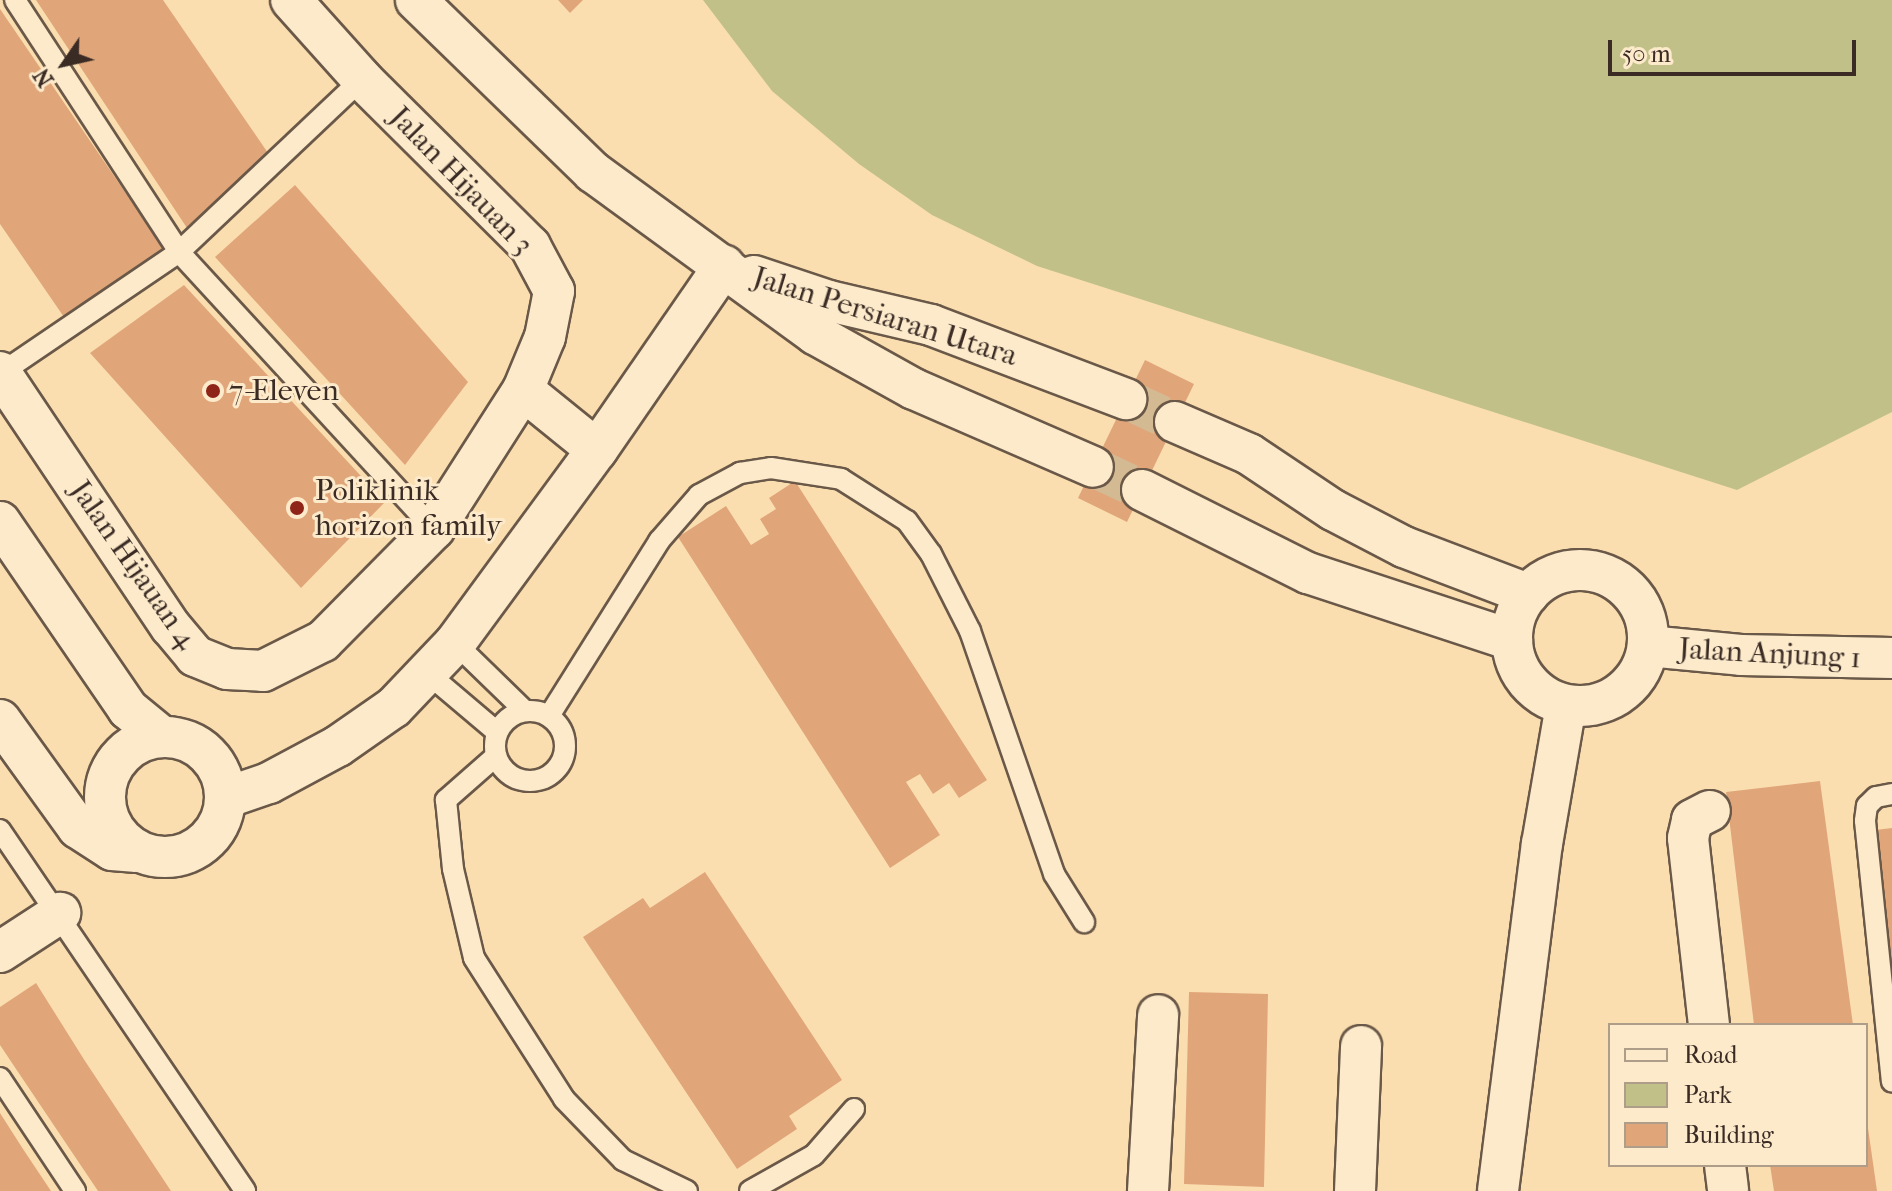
<!DOCTYPE html>
<style>
body{margin:0}
#map{position:relative;width:1892px;height:1191px;overflow:hidden;background:#fbdeaf;font-family:"IM FELL French Canon",serif}
div>[style]{position:absolute}
.green>*{inset:0;background:#c1c088}
.building>*{inset:0;background:#e0a67a}
.minor-tunnel>*{height:40px;margin-top:-20px;transform-origin:0;background:repeating-linear-gradient(90deg,#d4ba93 0 40px,transparent 0 60px)}
.roads{filter:drop-shadow(2px 0 #6a5848) drop-shadow(-2px 0 #6a5848) drop-shadow(0 2px #6a5848) drop-shadow(0 -2px #6a5848)}
.service>*{height:20px;margin:-10px;padding:0 10px;transform-origin:10px;border-radius:10px;background:#fceacb}
.service>.ring{margin:-10px;padding:0;box-sizing:content-box;background:none;border:20px solid #fceacb;border-radius:50%}
.minor>*{height:40px;margin:-20px;padding:0 20px;transform-origin:20px;border-radius:20px;background:#fceacb}
.minor>.ring{margin:-20px;padding:0;box-sizing:content-box;background:none;border:40px solid #fceacb;border-radius:50%}
.dots>*{width:22px;height:22px;translate:-50% -50%;box-sizing:border-box;border:4px solid #fceacb;border-radius:50%}
span{translate:-50% -50%;white-space:nowrap;text-align:center;line-height:1.15;-webkit-text-stroke:6px #fceacb;paint-order:stroke}
.street-label{font-size:30px;color:#3a2b25}
.poi-label{font-size:30px;color:#3a2b25}
.left{translate:0 -50%;text-align:left}
.legend{position:absolute;left:1608px;top:1023px;width:260px;height:144px;box-sizing:border-box;background:#fceacb;border:2px solid #ae9e89;margin:0;padding:10px 14px;list-style:none;font-size:24px;color:#3a2b25}
.legend li{display:flex;align-items:center;gap:16px;height:40px}
.legend b{width:40px;border:2px solid #ae9e89}
.north{position:absolute;left:24px;top:24px;width:80px;height:80px;-webkit-text-stroke:6px #fceacb;paint-order:stroke;rotate:236deg;font-size:22px;font-weight:700;line-height:32px;text-align:center;color:#3a2b25}
.north::after{content:'';display:block;margin:auto;width:28px;height:36px;background:#3a2b25;clip-path:polygon(50% 0,100% 100%,50% 72%,0 100%)}
.scale{position:absolute;left:1608px;top:40px;width:248px;height:36px;box-sizing:border-box;border:4px solid #3a2b25;border-top:0;padding-left:10px;font-size:24px;line-height:28px;white-space:nowrap;color:#3a2b25;-webkit-text-stroke:6px #fceacb;paint-order:stroke}
</style>
<div id="map">
<div class="green">
<div style="clip-path:polygon(703px 0,1892px 0,1892px 412px,1737px 490px,1037px 266px,932px 215px,859px 164px,772px 91px)"></div>
</div>
<div class="building">
<div style="clip-path:polygon(36px 0,163px 0,268px 153px,187px 228px)"></div>
<div style="clip-path:polygon(558px 0,583px 0,570px 13px)"></div>
<div style="clip-path:polygon(0 9px,166px 252px,66px 320px,0 224px)"></div>
<div style="clip-path:polygon(295px 185px,468px 382px,405px 465px,215px 257px)"></div>
<div style="clip-path:polygon(184px 285px,385px 502px,301px 588px,90px 353px)"></div>
<div style="clip-path:polygon(1145px 360px,1194px 384px,1127px 522px,1078px 498px)"></div>
<div style="clip-path:polygon(795px 481px,987px 780px,959px 798px,949px 783px,933px 794px,920px 774px,906px 782px,940px 835px,890px 868px,678px 537px,726px 506px,751px 545px,769px 534px,760px 519px,776px 509px,769px 498px)"></div>
<div style="clip-path:polygon(1820px 781px,1853px 1025px,1754px 1025px,1726px 792px)"></div>
<div style="clip-path:polygon(1892px 828px,1892px 1025px,1867px 831px)"></div>
<div style="clip-path:polygon(705px 872px,842px 1080px,789px 1116px,797px 1129px,737px 1169px,583px 937px,643px 898px,650px 908px)"></div>
<div style="clip-path:polygon(36px 983px,85px 1061px,171px 1191px,98px 1191px,12px 1063px,0 1045px,0 1007px)"></div>
<div style="clip-path:polygon(1189px 992px,1268px 994px,1264px 1187px,1184px 1184px)"></div>
<div style="clip-path:polygon(0 1113px,23px 1149px,51px 1191px,0 1191px)"></div>
<div style="clip-path:polygon(1868px 1128px,1877px 1191px,1774px 1191px,1770px 1165px,1866px 1165px)"></div>
</div>
<div class="minor-tunnel">
<div style="left:1126px;top:399px;width:54px;rotate:25.1deg"></div>
<div style="left:1093px;top:467px;width:54px;rotate:25.1deg"></div>
</div>
<div class="roads">
<div class="service">
<div style="left:15px;top:0;width:301px;rotate:56.9deg"></div>
<div style="left:179px;top:252px;width:377px;rotate:47.4deg"></div>
<div style="left:1px;top:373px;width:215px;rotate:-34.2deg"></div>
<div style="left:179px;top:252px;width:252px;rotate:-43.4deg"></div>
<div style="left:455px;top:643px;width:96px;rotate:44.2deg"></div>
<div style="left:426px;top:672px;width:93px;rotate:40.2deg"></div>
<div class="ring" style="left:495px;top:711px;width:50px;height:50px"></div>
<div style="left:549px;top:716px;width:207px;rotate:-57.8deg"></div>
<div style="left:659px;top:541px;width:61px;rotate:-49deg"></div>
<div style="left:699px;top:495px;width:47px;rotate:-28.2deg"></div>
<div style="left:740px;top:473px;width:31px;rotate:-9deg"></div>
<div style="left:771px;top:468px;width:71px;rotate:8.9deg"></div>
<div style="left:841px;top:479px;width:78px;rotate:32.5deg"></div>
<div style="left:907px;top:521px;width:41px;rotate:54deg"></div>
<div style="left:931px;top:554px;width:86px;rotate:63.1deg"></div>
<div style="left:970px;top:631px;width:257px;rotate:70.9deg"></div>
<div style="left:1054px;top:874px;width:57px;rotate:58deg"></div>
<div style="left:496px;top:756px;width:67px;rotate:138.7deg"></div>
<div style="left:446px;top:800px;width:69px;rotate:84.2deg"></div>
<div style="left:453px;top:869px;width:91px;rotate:76.7deg"></div>
<div style="left:474px;top:958px;width:167px;rotate:57.4deg"></div>
<div style="left:564px;top:1099px;width:85px;rotate:46deg"></div>
<div style="left:623px;top:1160px;width:71px;rotate:25.8deg"></div>
<div style="left:1892px;top:794px;width:16px;rotate:169deg"></div>
<div style="left:1876px;top:797px;width:13px;rotate:135deg"></div>
<div style="left:1867px;top:806px;width:15px;rotate:98deg"></div>
<div style="left:1865px;top:821px;width:262px;rotate:84.1deg"></div>
<div style="left:0;top:830px;width:436px;rotate:55.8deg"></div>
<div style="left:0;top:1078px;width:136px;rotate:56.4deg"></div>
<div style="left:750px;top:1191px;width:73px;rotate:-29.4deg"></div>
<div style="left:814px;top:1155px;width:61px;rotate:-49deg"></div>
</div>
<div class="minor">
<div style="left:416px;top:0;width:247px;rotate:44.2deg"></div>
<div style="left:593px;top:172px;width:275px;rotate:36.1deg"></div>
<div style="left:815px;top:334px;width:113px;rotate:29.1deg"></div>
<div style="left:914px;top:389px;width:195px;rotate:23.5deg"></div>
<div style="left:754px;top:276px;width:79px;rotate:18.4deg"></div>
<div style="left:829px;top:301px;width:105px;rotate:13.2deg"></div>
<div style="left:931px;top:325px;width:209px;rotate:20.8deg"></div>
<div style="left:0;top:372px;width:307px;rotate:56.2deg"></div>
<div style="left:171px;top:627px;width:38px;rotate:50deg"></div>
<div style="left:195px;top:656px;width:35px;rotate:22deg"></div>
<div style="left:227px;top:669px;width:36px;rotate:3deg"></div>
<div style="left:263px;top:671px;width:67px;rotate:-26.6deg"></div>
<div style="left:323px;top:641px;width:158px;rotate:-45.3deg"></div>
<div style="left:434px;top:529px;width:165px;rotate:-57.4deg"></div>
<div style="left:523px;top:390px;width:57px;rotate:-67.5deg"></div>
<div style="left:545px;top:337px;width:47px;rotate:-78.9deg"></div>
<div style="left:554px;top:291px;width:51px;rotate:-118.1deg"></div>
<div style="left:530px;top:246px;width:237px;rotate:-135.2deg"></div>
<div style="left:362px;top:79px;width:106px;rotate:-131.9deg"></div>
<div style="left:523px;top:390px;width:95px;rotate:39deg"></div>
<div style="left:1175px;top:422px;width:81px;rotate:23.4deg"></div>
<div style="left:1249px;top:454px;width:101px;rotate:33.7deg"></div>
<div style="left:1333px;top:510px;width:80px;rotate:27.5deg"></div>
<div style="left:1404px;top:547px;width:133px;rotate:20.8deg"></div>
<div style="left:1142px;top:490px;width:186px;rotate:26.6deg"></div>
<div style="left:1308px;top:573px;width:215px;rotate:18.2deg"></div>
<div style="left:0;top:522px;width:227px;rotate:55.6deg"></div>
<div style="left:128px;top:709px;width:43px;rotate:39.3deg"></div>
<div class="ring" style="left:1512px;top:570px;width:96px;height:96px"></div>
<div style="left:1648px;top:646px;width:93px;rotate:5.5deg"></div>
<div style="left:1741px;top:655px;width:151px;rotate:1.1deg"></div>
<div style="left:0;top:720px;width:133px;rotate:54.2deg"></div>
<div style="left:78px;top:828px;width:40px;rotate:32.9deg"></div>
<div style="left:112px;top:850px;width:22px;rotate:5deg"></div>
<div class="ring" style="left:105px;top:737px;width:80px;height:80px"></div>
<div style="left:225px;top:798px;width:46px;rotate:-18.8deg"></div>
<div style="left:269px;top:783px;width:78px;rotate:-28.2deg"></div>
<div style="left:338px;top:746px;width:68px;rotate:-34.9deg"></div>
<div style="left:394px;top:707px;width:88px;rotate:-46.4deg"></div>
<div style="left:455px;top:643px;width:240px;rotate:-53.7deg"></div>
<div style="left:597px;top:450px;width:224px;rotate:-55.4deg"></div>
<div style="left:0;top:952px;width:72px;rotate:-33deg"></div>
<div style="left:1709px;top:1025px;width:188px;rotate:-96.4deg"></div>
<div style="left:1688px;top:838px;width:18px;rotate:-77deg"></div>
<div style="left:1692px;top:820px;width:20px;rotate:-27deg"></div>
<div style="left:1725px;top:1165px;width:26px;rotate:83deg"></div>
<div style="left:1148px;top:1191px;width:176px;rotate:-86.7deg"></div>
<div style="left:1355px;top:1191px;width:145px;rotate:-87.6deg"></div>
<div style="left:1498px;top:1191px;width:350px;rotate:-82.8deg"></div>
<div style="left:1542px;top:844px;width:141px;rotate:-80.2deg"></div>
</div>
</div>
<div class="dots">
<div style="left:213px;top:391px;background:#8f2418"></div>
<div style="left:297px;top:508px;background:#8f2418"></div>
</div>
<div class="street-label">
<span style="left:461px;top:181px;rotate:46deg">Jalan Hijauan 3</span>
<span style="left:885px;top:317px;rotate:17deg">Jalan Persiaran Utara</span>
<span style="left:133px;top:565px;rotate:55deg">Jalan Hijauan 4</span>
<span style="left:1770px;top:654px;rotate:3deg">Jalan Anjung 1</span>
</div>
<div class="poi-label">
<span class="left" style="left:229px;top:391px">7-Eleven</span>
<span class="left" style="left:315px;top:508px">Poliklinik<br>horizon family</span>
</div>
<ul class="legend">
<li><b style="height:10px;background:#fceacb"></b>Road</li>
<li><b style="height:22px;background:#c1c088"></b>Park</li>
<li><b style="height:22px;background:#e0a67a"></b>Building</li>
</ul>
<div class="north">N</div>
<div class="scale">50 m</div>
</div>
